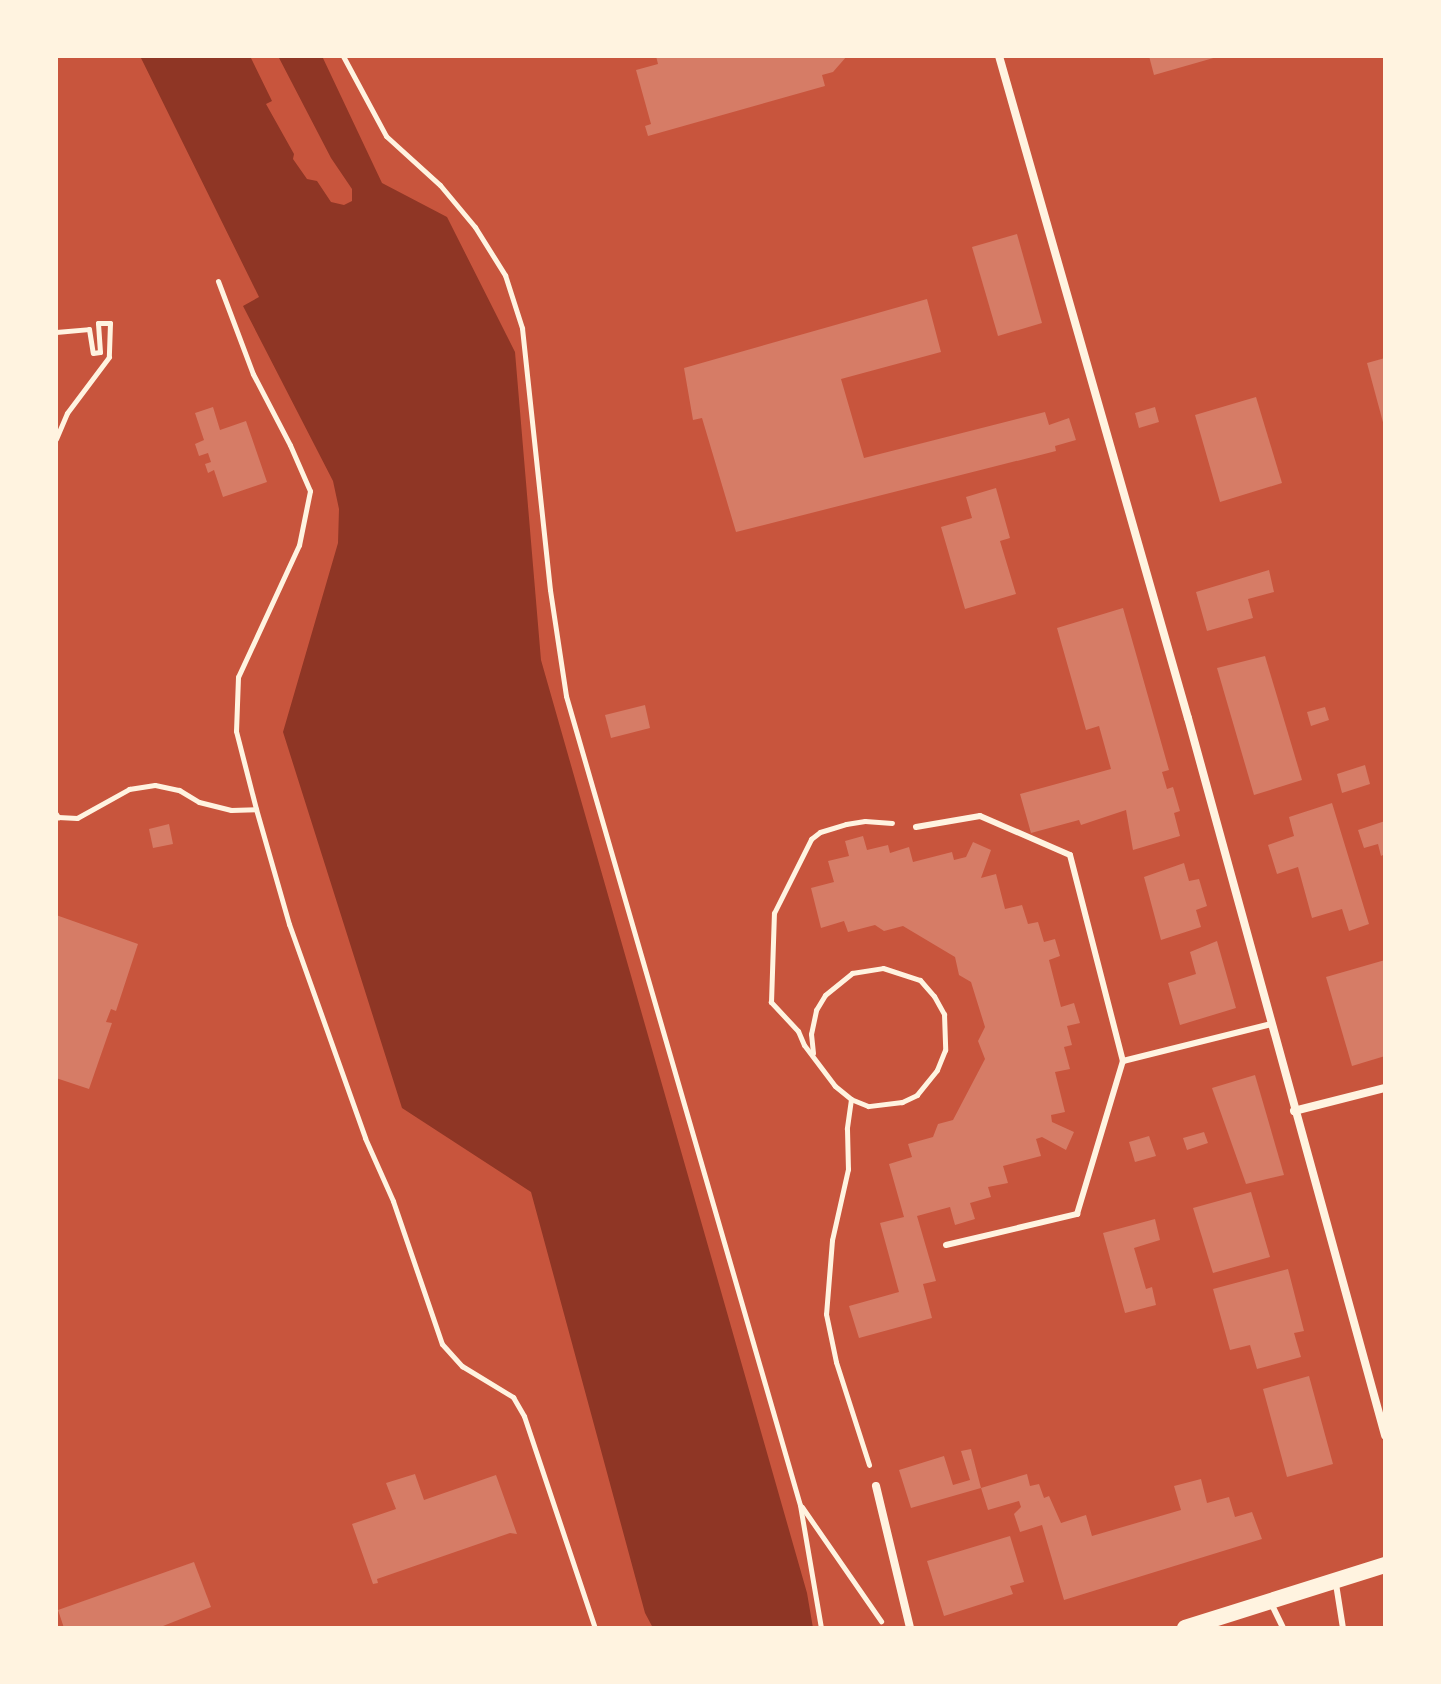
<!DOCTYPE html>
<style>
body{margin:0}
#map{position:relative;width:1441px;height:1684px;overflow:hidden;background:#c8553d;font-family:Figtree,sans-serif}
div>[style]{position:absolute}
.water>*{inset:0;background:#8f3625}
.building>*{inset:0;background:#d67c66}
.path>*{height:5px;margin:-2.5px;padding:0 2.5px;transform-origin:2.5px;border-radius:2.5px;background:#fff3e0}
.service>*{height:6px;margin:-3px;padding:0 3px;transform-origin:3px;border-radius:3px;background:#fff3e0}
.minor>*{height:8px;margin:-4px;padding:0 4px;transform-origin:4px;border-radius:4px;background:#fff3e0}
.secondary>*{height:16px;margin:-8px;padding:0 8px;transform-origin:8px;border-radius:8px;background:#fff3e0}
span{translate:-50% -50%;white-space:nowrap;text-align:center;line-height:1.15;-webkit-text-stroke:8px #fff3e0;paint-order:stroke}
.frame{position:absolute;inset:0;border:58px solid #fff3e0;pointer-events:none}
</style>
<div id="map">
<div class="water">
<div style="clip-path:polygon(140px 56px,250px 56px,272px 101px,266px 104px,294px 154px,293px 159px,307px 179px,317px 181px,331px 202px,344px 205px,352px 201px,352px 189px,331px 158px,278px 56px,322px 56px,382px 183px,447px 217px,515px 352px,541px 660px,807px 1593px,813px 1628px,653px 1628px,645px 1613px,531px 1192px,402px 1108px,283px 732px,338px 543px,339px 509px,333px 481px,243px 306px,259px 297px)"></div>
</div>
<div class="building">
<div style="clip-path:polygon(656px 56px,847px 56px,833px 72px,822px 75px,825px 86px,648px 136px,645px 126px,651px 124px,636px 70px,658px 64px)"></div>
<div style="clip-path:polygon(1149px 56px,1217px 56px,1217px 57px,1154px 75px)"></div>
<div style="clip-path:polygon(1017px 234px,1042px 323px,998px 336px,972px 247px)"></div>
<div style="clip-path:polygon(927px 299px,941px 352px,841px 379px,864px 458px,1045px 412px,1049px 425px,1069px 418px,1076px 440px,1055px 446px,1056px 451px,736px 532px,702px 418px,693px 420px,684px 368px)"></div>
<div style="clip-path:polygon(1385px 358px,1385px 426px,1384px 426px,1367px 363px)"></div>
<div style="clip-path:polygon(1256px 397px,1282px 483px,1220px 502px,1195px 415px)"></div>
<div style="clip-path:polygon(213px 407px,220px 430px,246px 421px,267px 482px,223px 497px,214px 470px,208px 473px,205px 464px,211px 462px,208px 453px,199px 456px,195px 444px,204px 440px,195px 413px)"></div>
<div style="clip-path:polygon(1155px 407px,1159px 422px,1139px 428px,1135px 413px)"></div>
<div style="clip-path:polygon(996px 488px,1010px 538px,1000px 541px,1016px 594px,965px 609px,941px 527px,972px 518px,966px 497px)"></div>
<div style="clip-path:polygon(1269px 570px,1274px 592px,1248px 599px,1253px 618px,1207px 631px,1196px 592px)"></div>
<div style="clip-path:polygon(1123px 608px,1169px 770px,1162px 772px,1167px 789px,1173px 787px,1180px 811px,1174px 813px,1180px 836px,1133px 850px,1126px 810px,1081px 825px,1079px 820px,1031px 833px,1020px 794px,1111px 769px,1099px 726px,1086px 730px,1057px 628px)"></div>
<div style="clip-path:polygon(1265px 656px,1302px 780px,1254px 795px,1217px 668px)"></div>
<div style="clip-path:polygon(645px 705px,650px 728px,611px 738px,605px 715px)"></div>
<div style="clip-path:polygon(1325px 707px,1329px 720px,1311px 726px,1307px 712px)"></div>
<div style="clip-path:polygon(1365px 765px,1370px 784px,1342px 793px,1337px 774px)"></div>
<div style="clip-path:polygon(1332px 803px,1369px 924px,1349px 931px,1342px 909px,1312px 918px,1298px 867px,1277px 874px,1268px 845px,1294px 836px,1289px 817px)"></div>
<div style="clip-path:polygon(1385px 821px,1385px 854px,1381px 856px,1378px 844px,1364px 848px,1358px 830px)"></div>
<div style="clip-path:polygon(169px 824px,173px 844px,153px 848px,149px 829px)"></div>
<div style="clip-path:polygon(863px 836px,867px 850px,888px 845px,890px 853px,909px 847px,913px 862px,952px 852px,954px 860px,966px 857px,973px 842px,991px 850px,981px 878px,996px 874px,1005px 909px,1022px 905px,1028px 924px,1038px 922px,1044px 942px,1055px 939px,1060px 956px,1049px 960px,1061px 1007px,1074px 1003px,1080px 1023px,1067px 1026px,1072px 1045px,1064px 1047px,1070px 1069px,1055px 1072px,1065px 1112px,1051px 1115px,1052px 1122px,1074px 1132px,1066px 1150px,1042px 1137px,1036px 1139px,1041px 1156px,1003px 1166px,1008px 1183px,988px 1187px,991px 1197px,970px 1203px,975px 1219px,955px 1225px,950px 1207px,917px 1216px,936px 1281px,923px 1284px,932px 1318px,859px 1338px,849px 1306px,899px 1292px,880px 1223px,904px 1217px,889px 1164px,912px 1157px,908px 1144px,933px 1137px,938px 1124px,953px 1120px,985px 1059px,978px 1041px,985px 1027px,971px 982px,959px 975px,955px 957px,903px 926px,884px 931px,875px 925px,848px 932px,844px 921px,821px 928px,811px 888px,834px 882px,828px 861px,849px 856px,845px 841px)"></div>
<div style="clip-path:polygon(1184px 863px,1189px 881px,1199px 879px,1207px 906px,1196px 910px,1201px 927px,1161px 940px,1144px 877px)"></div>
<div style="clip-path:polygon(56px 915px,138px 944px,116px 1011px,111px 1009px,106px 1022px,112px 1023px,89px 1089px,56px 1078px)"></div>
<div style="clip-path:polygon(1217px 941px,1236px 1008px,1180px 1025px,1168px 983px,1196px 974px,1190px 952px)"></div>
<div style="clip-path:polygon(1385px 960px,1385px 1056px,1352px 1066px,1326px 977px)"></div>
<div style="clip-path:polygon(1255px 1075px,1284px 1175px,1246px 1184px,1212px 1088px)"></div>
<div style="clip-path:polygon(1204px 1132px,1208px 1143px,1187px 1150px,1183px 1138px)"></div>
<div style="clip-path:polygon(1149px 1136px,1156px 1156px,1135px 1162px,1129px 1142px)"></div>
<div style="clip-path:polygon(1251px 1192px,1270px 1257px,1213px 1273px,1193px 1208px)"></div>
<div style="clip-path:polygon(1155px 1219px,1160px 1240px,1134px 1248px,1146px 1289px,1152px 1287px,1156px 1305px,1125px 1313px,1103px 1233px)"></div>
<div style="clip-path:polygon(1288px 1269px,1304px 1331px,1294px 1333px,1301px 1357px,1257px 1369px,1250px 1345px,1230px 1350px,1213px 1289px)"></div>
<div style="clip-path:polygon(1309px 1376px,1333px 1464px,1287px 1477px,1263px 1389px)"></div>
<div style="clip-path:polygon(971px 1449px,981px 1488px,1027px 1474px,1030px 1486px,1039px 1484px,1044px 1498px,1049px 1496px,1061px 1523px,1086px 1515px,1092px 1536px,1181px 1510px,1174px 1486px,1201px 1479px,1207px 1503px,1229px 1497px,1235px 1517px,1252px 1512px,1262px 1539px,1064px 1600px,1042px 1525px,1020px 1532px,1014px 1514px,1021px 1507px,1019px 1501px,988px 1510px,981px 1488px,911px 1508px,899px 1470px,944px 1456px,953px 1485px,970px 1480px,961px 1451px)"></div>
<div style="clip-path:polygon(415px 1474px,424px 1500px,496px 1475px,517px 1534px,510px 1533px,377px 1579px,378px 1583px,373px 1584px,352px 1524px,396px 1509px,386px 1483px)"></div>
<div style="clip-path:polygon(1010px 1536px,1024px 1582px,1010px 1586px,1013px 1594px,944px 1616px,927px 1561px)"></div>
<div style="clip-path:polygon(194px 1562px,211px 1607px,158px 1628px,64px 1628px,58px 1610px)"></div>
</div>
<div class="path">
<div style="left:343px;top:56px;width:91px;rotate:61.7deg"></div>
<div style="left:386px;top:136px;width:73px;rotate:42.2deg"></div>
<div style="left:440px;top:185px;width:55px;rotate:50.2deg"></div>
<div style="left:475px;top:227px;width:57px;rotate:58deg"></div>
<div style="left:505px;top:275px;width:56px;rotate:72.2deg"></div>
<div style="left:522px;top:328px;width:263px;rotate:83.9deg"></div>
<div style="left:550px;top:590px;width:107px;rotate:81.4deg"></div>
<div style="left:566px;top:696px;width:842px;rotate:73.87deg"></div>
<div style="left:800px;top:1505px;width:125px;rotate:80.3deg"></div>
<div style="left:218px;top:281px;width:99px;rotate:69.4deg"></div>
<div style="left:253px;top:374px;width:80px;rotate:62.5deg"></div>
<div style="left:290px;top:445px;width:50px;rotate:66.5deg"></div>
<div style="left:310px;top:491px;width:55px;rotate:101.5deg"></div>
<div style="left:299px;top:545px;width:145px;rotate:114.8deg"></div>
<div style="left:238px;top:677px;width:54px;rotate:92.1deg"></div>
<div style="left:236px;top:731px;width:81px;rotate:75.6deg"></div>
<div style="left:256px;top:809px;width:120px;rotate:74deg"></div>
<div style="left:289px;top:924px;width:227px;rotate:70.4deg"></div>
<div style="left:365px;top:1138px;width:69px;rotate:66deg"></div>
<div style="left:393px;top:1201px;width:151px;rotate:71.1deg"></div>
<div style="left:442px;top:1344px;width:30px;rotate:48deg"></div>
<div style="left:462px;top:1366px;width:60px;rotate:31.3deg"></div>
<div style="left:513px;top:1397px;width:22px;rotate:60deg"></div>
<div style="left:524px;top:1416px;width:224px;rotate:71.5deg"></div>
<div style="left:56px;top:332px;width:33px;rotate:-5deg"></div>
<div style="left:89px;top:329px;width:24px;rotate:81deg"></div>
<div style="left:93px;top:353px;width:7px;rotate:-8deg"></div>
<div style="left:100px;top:352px;width:29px;rotate:-94deg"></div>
<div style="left:98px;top:323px;width:12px"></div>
<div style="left:110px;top:323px;width:34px;rotate:92deg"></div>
<div style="left:109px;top:357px;width:70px;rotate:126.9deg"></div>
<div style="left:67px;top:413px;width:28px;rotate:113deg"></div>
<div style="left:56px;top:814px;width:4px;rotate:56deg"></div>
<div style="left:58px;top:817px;width:19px;rotate:3deg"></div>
<div style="left:77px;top:818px;width:60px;rotate:-29.1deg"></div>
<div style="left:129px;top:789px;width:26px;rotate:-9deg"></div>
<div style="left:155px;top:785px;width:25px;rotate:12deg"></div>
<div style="left:179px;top:790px;width:23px;rotate:31deg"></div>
<div style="left:199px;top:802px;width:33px;rotate:14deg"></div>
<div style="left:231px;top:810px;width:25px;rotate:-2deg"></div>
<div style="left:813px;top:1053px;width:19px;rotate:-96deg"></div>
<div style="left:811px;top:1034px;width:25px;rotate:-78deg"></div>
<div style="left:816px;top:1010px;width:17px;rotate:-59deg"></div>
<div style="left:825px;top:995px;width:35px;rotate:-39deg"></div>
<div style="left:852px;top:973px;width:31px;rotate:-9deg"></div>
<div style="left:883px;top:968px;width:39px;rotate:18deg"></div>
<div style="left:920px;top:980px;width:21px;rotate:49deg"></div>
<div style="left:934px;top:996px;width:21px;rotate:61deg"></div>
<div style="left:944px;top:1014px;width:36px;rotate:88deg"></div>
<div style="left:945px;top:1050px;width:22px;rotate:112deg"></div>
<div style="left:937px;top:1070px;width:32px;rotate:129deg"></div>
<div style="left:917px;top:1095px;width:17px;rotate:155deg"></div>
<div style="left:902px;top:1102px;width:34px;rotate:173deg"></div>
<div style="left:868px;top:1106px;width:18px;rotate:-158deg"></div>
<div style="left:851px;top:1099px;width:21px;rotate:-141deg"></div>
<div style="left:835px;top:1086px;width:51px;rotate:-127.1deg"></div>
<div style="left:804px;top:1045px;width:15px;rotate:-113deg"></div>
<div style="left:798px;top:1031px;width:40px;rotate:-133deg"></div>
<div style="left:771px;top:1002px;width:89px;rotate:-88.1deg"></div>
<div style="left:774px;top:913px;width:83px;rotate:-63.4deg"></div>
<div style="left:811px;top:839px;width:11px;rotate:-38deg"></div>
<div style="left:820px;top:832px;width:27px;rotate:-17deg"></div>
<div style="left:846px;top:824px;width:19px;rotate:-9deg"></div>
<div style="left:865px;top:821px;width:27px;rotate:4deg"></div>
<div style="left:851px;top:1099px;width:30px;rotate:98deg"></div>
<div style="left:847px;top:1129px;width:40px;rotate:88.6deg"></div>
<div style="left:848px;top:1169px;width:73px;rotate:102.7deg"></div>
<div style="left:832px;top:1240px;width:74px;rotate:94.6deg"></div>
<div style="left:826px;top:1314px;width:49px;rotate:78.2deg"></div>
<div style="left:836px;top:1362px;width:108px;rotate:72.2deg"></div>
<div style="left:802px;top:1507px;width:139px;rotate:55.3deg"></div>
</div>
<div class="service">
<div style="left:916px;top:827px;width:65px;rotate:-9.8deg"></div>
<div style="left:980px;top:816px;width:98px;rotate:23.4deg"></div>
<div style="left:1070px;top:855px;width:213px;rotate:75.6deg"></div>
<div style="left:1123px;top:1061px;width:153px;rotate:-14deg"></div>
<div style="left:946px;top:1245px;width:135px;rotate:-13.3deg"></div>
<div style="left:1077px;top:1214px;width:160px;rotate:-73.3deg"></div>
<div style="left:1336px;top:1584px;width:45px;rotate:81deg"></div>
<div style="left:1270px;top:1601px;width:30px;rotate:64deg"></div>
</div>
<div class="minor">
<div style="left:999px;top:56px;width:688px;rotate:74.07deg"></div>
<div style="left:1188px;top:718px;width:744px;rotate:74.64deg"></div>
<div style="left:1294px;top:1111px;width:94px;rotate:-14.2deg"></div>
<div style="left:876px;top:1486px;width:146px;rotate:76.5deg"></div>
</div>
<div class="secondary">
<div style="left:1185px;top:1628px;width:210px;rotate:-17.5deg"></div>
</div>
<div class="frame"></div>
</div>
